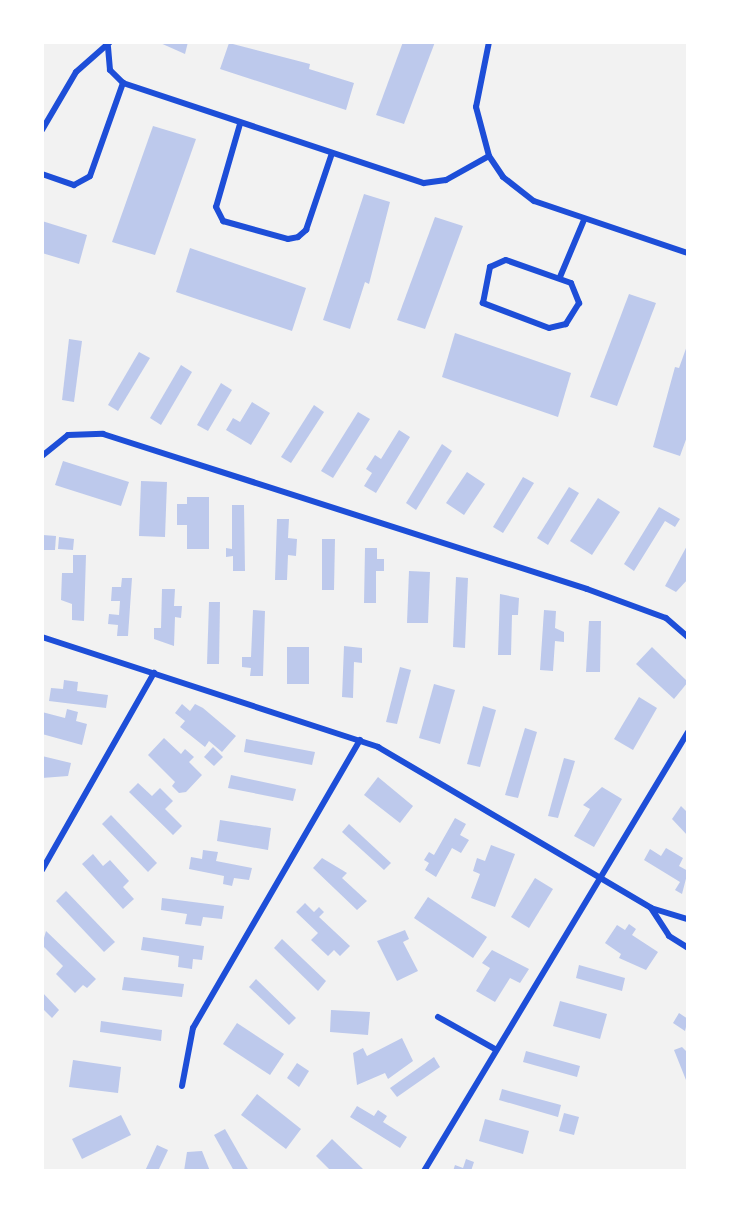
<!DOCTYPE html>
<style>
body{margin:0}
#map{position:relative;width:730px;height:1213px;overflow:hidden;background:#f2f2f2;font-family:"Noto Sans",sans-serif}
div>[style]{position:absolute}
.building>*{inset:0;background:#bdc9ec}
.minor>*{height:6px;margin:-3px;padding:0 3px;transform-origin:3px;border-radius:3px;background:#1d4ed8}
span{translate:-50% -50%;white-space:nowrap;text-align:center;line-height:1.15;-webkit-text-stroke:4.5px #fff;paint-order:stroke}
.frame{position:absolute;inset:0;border:44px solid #fff;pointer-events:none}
</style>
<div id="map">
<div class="building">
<div style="clip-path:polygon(158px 42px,188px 42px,185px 54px)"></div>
<div style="clip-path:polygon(403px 42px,435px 42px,404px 124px,376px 115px)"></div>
<div style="clip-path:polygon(229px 43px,310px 64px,309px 69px,354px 83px,346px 110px,220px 69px)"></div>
<div style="clip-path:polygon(153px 126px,196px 139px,155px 255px,112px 242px)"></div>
<div style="clip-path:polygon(364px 194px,390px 202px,369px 284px,365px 282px,350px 329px,323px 320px)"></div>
<div style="clip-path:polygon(435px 217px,463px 226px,425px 329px,397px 320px)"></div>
<div style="clip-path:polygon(42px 221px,87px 235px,79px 264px,42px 253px)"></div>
<div style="clip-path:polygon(190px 248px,306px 288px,292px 331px,176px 292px)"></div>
<div style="clip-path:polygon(629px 294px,656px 303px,617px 406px,590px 397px)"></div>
<div style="clip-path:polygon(455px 333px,571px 373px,558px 417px,442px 377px)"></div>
<div style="clip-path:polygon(69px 339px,82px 341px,74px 402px,62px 400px)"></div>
<div style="clip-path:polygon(688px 343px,688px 434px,680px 456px,653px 447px,675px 367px,679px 368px)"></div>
<div style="clip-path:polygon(139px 352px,150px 358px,118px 411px,108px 405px)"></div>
<div style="clip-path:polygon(181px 365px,192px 372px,161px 425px,150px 418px)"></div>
<div style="clip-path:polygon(221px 383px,232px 390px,208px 431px,197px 425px)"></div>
<div style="clip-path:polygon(252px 402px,270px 413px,251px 445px,226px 430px,233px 418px,240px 422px)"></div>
<div style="clip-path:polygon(314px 405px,324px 412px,291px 463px,281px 457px)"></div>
<div style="clip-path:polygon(358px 412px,370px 419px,333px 478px,321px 471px)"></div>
<div style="clip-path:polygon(399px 430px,410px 437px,376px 493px,364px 486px,372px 473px,366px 469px,375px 455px,381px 459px)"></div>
<div style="clip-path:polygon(442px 444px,452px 451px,416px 510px,406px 503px)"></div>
<div style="clip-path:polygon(63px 461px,129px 482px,121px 506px,55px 485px)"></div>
<div style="clip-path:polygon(467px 472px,485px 484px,464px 515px,446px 503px)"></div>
<div style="clip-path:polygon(523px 477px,534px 483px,503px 533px,493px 527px)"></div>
<div style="clip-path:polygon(141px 481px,167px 482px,165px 537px,139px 536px)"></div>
<div style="clip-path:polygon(569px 487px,579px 493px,548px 545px,537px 538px)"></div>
<div style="clip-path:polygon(187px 497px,209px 497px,209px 549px,187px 549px,187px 525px,177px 525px,177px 504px,187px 504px)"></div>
<div style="clip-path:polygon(598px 498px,620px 512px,592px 555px,570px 541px)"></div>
<div style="clip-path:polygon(232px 505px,244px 505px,245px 571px,233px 571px,233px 556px,226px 557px,226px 548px,232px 549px)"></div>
<div style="clip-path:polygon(659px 507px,680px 519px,675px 527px,665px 521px,634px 571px,624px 564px)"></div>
<div style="clip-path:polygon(277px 519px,289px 519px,288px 538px,297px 539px,296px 556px,288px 555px,287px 580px,275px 580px)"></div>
<div style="clip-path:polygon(43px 535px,56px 536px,55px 550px,42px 550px)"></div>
<div style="clip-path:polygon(59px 537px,74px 539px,73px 550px,58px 549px)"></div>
<div style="clip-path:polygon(322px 539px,335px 539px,334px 590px,322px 590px)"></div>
<div style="clip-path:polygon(688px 544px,688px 579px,676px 592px,665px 586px)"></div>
<div style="clip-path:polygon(365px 548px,377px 548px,377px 559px,384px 559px,384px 571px,376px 571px,376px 603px,364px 603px)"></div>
<div style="clip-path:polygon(73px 555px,86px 555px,84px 621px,72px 620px,72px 604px,61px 600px,62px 573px,73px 573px)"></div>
<div style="clip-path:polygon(409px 571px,430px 572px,428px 623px,407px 623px)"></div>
<div style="clip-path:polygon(456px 577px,468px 578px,465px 648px,453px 647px)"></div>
<div style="clip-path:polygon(122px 578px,132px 578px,128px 636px,117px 636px,118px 625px,108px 624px,109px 614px,119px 615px,120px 601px,111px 601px,112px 587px,121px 587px)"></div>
<div style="clip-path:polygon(162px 589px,175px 589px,174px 606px,182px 606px,181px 618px,175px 617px,174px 646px,154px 639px,154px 628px,161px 628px)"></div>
<div style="clip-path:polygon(500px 594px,519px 598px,518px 615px,512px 615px,511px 655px,498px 655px)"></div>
<div style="clip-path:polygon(209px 602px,220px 602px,219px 664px,207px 664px)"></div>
<div style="clip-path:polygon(253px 610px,265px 611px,263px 676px,250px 676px,251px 668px,242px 667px,242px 657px,251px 657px)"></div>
<div style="clip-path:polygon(544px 610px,556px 611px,555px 628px,564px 632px,564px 642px,555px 641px,553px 671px,540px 670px)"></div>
<div style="clip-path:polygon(589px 621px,601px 621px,600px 672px,586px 672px)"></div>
<div style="clip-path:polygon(344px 646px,362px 648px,362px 663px,354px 662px,353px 698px,342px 697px)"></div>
<div style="clip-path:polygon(287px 647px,309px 647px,309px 684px,287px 684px)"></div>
<div style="clip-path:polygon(652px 647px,688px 682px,674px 699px,636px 664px)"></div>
<div style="clip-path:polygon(400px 667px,411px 670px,397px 724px,386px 722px)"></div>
<div style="clip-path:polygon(64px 680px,78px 682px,77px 691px,108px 695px,106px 708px,49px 701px,51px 688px,63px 689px)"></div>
<div style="clip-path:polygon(434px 684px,455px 690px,440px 744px,419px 738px)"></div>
<div style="clip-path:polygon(639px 697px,657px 708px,633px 750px,614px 739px)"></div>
<div style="clip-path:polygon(182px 704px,190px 711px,195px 704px,203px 708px,236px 736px,222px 752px,209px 741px,205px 747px,180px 727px,185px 721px,175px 713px)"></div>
<div style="clip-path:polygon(483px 706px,496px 710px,480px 767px,467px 764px)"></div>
<div style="clip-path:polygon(67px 709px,78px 712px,76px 721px,87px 724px,82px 745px,42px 734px,42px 712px,65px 718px)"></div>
<div style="clip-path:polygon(525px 728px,537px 732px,518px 798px,505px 795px)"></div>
<div style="clip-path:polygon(164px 738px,181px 754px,185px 749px,194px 757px,189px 762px,202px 775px,186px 792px,179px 793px,172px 786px,175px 782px,148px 755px)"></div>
<div style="clip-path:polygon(246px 739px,315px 752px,312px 765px,244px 752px)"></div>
<div style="clip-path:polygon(213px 747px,223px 757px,214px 766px,204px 757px)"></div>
<div style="clip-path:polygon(42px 756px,71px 763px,68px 776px,42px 778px)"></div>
<div style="clip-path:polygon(564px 758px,575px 761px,558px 818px,548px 816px)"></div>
<div style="clip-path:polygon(231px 775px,296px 789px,293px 801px,228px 788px)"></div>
<div style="clip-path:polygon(378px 777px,413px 806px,400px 823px,364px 795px)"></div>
<div style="clip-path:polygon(138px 783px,152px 796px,160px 788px,173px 801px,165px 809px,182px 826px,173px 835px,129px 792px)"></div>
<div style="clip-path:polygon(602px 787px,622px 799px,594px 847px,574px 836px,590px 809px,583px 805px)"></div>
<div style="clip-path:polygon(681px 806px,688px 813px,688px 836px,672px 819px)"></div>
<div style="clip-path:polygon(111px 815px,157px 863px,148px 872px,102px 824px)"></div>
<div style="clip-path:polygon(455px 818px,466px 824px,460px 835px,469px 840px,461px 853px,452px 848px,436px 877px,425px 870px,429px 863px,424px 860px,429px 852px,434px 855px)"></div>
<div style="clip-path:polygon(220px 820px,271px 828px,268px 850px,217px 841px)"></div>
<div style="clip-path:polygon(349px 824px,391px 863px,384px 870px,342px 832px)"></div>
<div style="clip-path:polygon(491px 845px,515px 854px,495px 907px,471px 898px,480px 874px,473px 871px,477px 858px,485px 861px)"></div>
<div style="clip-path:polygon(666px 848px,683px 858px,679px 866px,688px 871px,682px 894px,675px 890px,680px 882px,644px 860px,650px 849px,661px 856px)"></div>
<div style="clip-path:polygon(203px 850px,218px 852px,216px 861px,252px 868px,249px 880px,234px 878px,232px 886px,223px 884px,224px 876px,189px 869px,191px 857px,202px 859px)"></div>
<div style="clip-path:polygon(93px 854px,103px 866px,110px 860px,129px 881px,123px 887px,134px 899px,123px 909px,82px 864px)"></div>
<div style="clip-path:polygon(322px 858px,347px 873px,342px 878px,367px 901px,357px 910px,313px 868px)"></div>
<div style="clip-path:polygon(535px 878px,553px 889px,529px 928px,511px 917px)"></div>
<div style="clip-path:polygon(66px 891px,115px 942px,104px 952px,56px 901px)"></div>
<div style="clip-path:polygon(428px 897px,487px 937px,473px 958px,414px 918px)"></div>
<div style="clip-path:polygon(162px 898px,224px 906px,222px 919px,203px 917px,201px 926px,185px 924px,187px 914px,161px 910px)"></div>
<div style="clip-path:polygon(305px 903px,314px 912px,319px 907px,324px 912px,319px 917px,350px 946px,340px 956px,334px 950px,328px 956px,311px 940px,318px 933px,296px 912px)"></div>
<div style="clip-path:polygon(629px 924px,636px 929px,632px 935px,658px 952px,646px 970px,619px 958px,621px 954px,605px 943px,617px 925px,625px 930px)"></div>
<div style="clip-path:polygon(405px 930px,409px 939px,403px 942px,418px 971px,397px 981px,377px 941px)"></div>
<div style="clip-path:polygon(46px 931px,96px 979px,87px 988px,83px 985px,75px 993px,56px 974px,63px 966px,42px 945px)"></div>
<div style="clip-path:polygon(143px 937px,204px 946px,202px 960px,193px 959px,192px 969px,178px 967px,179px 956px,141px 950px)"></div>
<div style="clip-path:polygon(282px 939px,326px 981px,318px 991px,274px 948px)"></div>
<div style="clip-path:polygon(492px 950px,529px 969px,520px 983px,510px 978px,495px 1002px,476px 991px,490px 968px,482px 963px)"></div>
<div style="clip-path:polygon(579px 965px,625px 978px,622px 991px,576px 978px)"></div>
<div style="clip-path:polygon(124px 977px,184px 984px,182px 997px,122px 990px)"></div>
<div style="clip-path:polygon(256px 979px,296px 1018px,289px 1025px,249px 987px)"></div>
<div style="clip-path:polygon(42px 992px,59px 1010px,52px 1018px,42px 1008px)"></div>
<div style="clip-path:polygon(560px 1001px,607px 1014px,600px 1039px,553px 1026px)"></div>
<div style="clip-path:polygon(331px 1010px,370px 1012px,368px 1035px,330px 1032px)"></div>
<div style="clip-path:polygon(679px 1013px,688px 1019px,685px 1031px,673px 1023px)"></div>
<div style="clip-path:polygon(101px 1021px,162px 1030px,161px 1041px,100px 1032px)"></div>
<div style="clip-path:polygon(237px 1023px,284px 1054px,270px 1075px,223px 1044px)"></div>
<div style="clip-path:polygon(402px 1038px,413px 1061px,388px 1079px,385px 1073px,357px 1085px,353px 1053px,363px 1048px,367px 1056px)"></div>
<div style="clip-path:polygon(682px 1047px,688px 1053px,688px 1085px,674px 1050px)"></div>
<div style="clip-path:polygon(526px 1051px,580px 1066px,577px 1077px,523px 1062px)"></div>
<div style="clip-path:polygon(434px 1057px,440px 1067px,397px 1097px,390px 1088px)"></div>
<div style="clip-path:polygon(73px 1060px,121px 1067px,118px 1093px,69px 1087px)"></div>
<div style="clip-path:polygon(297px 1063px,309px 1071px,299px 1087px,287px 1078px)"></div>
<div style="clip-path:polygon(502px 1089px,561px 1105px,558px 1117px,499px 1100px)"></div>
<div style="clip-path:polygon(257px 1094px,301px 1129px,286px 1149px,241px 1115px)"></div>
<div style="clip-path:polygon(357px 1106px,374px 1116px,378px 1110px,387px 1116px,383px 1122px,407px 1137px,400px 1148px,350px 1117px)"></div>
<div style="clip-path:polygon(564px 1113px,579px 1117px,574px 1135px,559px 1131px)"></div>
<div style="clip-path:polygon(121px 1115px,131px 1135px,82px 1159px,72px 1139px)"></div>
<div style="clip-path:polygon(485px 1119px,529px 1131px,523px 1154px,479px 1141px)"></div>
<div style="clip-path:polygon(225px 1129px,249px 1171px,234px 1171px,214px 1135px)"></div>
<div style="clip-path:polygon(332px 1139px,365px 1171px,331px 1171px,316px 1156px)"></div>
<div style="clip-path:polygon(157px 1145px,168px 1150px,158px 1171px,145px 1171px)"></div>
<div style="clip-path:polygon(202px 1151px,210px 1171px,184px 1171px,187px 1152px)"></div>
<div style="clip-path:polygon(466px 1159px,474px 1162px,471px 1171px,453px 1171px,455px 1165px,463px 1168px)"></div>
</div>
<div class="minor">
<div style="left:489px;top:42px;width:66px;rotate:101.3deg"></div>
<div style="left:476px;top:107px;width:51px;rotate:75.1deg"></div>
<div style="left:489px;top:156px;width:25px;rotate:56deg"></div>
<div style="left:503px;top:177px;width:39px;rotate:38deg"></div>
<div style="left:534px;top:201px;width:163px;rotate:18.7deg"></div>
<div style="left:108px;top:47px;width:23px;rotate:85deg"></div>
<div style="left:110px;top:70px;width:18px;rotate:45deg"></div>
<div style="left:123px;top:83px;width:317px;rotate:18.4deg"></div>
<div style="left:424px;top:183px;width:22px;rotate:-8deg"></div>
<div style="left:446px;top:180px;width:49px;rotate:-29.2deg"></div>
<div style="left:240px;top:124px;width:86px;rotate:106.1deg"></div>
<div style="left:216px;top:207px;width:16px;rotate:63deg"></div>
<div style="left:223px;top:221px;width:67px;rotate:15.5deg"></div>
<div style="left:288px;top:239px;width:10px;rotate:-11deg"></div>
<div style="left:298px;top:237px;width:11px;rotate:-41deg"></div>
<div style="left:306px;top:230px;width:81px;rotate:-71.3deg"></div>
<div style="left:42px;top:130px;width:67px;rotate:-59.6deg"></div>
<div style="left:76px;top:72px;width:45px;rotate:-41.4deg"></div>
<div style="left:42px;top:174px;width:34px;rotate:19deg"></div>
<div style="left:74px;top:185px;width:18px;rotate:-29deg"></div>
<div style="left:90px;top:176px;width:99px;rotate:-70.5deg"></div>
<div style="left:506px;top:260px;width:69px;rotate:19.5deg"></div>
<div style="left:571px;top:283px;width:22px;rotate:68deg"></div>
<div style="left:579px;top:303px;width:25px;rotate:122deg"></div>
<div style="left:566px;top:324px;width:17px;rotate:167deg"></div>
<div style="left:549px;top:328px;width:71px;rotate:-159.3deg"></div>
<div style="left:483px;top:303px;width:37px;rotate:-79deg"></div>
<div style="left:490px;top:267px;width:17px;rotate:-24deg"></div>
<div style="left:560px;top:277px;width:62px;rotate:-67.2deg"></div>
<div style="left:42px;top:456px;width:33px;rotate:-39deg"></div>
<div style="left:68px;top:435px;width:35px;rotate:-2deg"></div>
<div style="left:103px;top:434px;width:508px;rotate:17.76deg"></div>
<div style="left:587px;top:589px;width:84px;rotate:20.2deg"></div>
<div style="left:666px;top:618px;width:29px;rotate:41deg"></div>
<div style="left:42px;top:637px;width:354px;rotate:18.1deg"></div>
<div style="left:378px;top:747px;width:317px;rotate:30.5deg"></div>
<div style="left:651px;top:908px;width:39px;rotate:17deg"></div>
<div style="left:42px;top:870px;width:227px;rotate:-60.4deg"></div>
<div style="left:651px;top:908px;width:33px;rotate:57deg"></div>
<div style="left:669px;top:936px;width:22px;rotate:32deg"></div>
<div style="left:438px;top:1017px;width:65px;rotate:29.3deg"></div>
<div style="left:182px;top:1086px;width:59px;rotate:-79.3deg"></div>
<div style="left:193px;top:1028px;width:333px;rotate:-59.9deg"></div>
<div style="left:424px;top:1171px;width:512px;rotate:-58.98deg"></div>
</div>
<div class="frame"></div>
</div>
